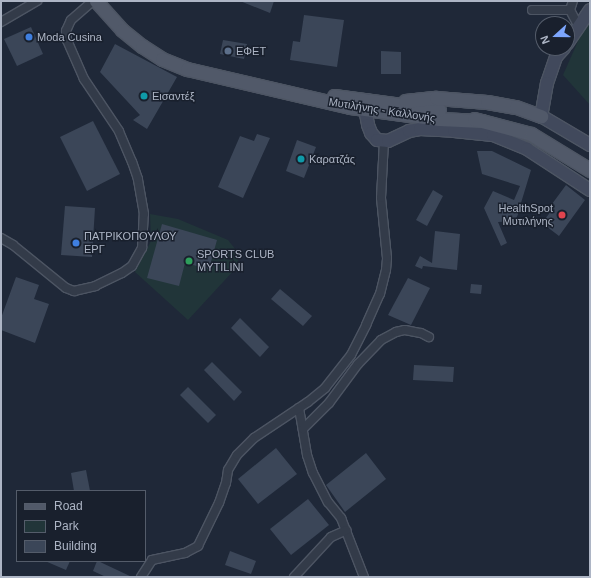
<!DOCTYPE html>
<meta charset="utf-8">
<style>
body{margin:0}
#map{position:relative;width:591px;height:578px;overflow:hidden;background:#1f2838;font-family:Arial,sans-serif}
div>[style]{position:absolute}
.green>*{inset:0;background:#213539}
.building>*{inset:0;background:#3b4658}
.roads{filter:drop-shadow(1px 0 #4d5563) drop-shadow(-1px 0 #4d5563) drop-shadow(0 1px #4d5563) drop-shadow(0 -1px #4d5563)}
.street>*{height:8px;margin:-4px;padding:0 4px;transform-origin:4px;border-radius:4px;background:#333b49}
.secondary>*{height:12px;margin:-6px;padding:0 6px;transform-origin:6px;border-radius:6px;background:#41495c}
.primary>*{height:13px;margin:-6.5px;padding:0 6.5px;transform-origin:6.5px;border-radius:6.5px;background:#515969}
.dots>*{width:11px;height:11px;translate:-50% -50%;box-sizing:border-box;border:2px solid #19202d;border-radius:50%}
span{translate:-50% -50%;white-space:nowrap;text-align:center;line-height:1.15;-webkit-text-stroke:3px #19202d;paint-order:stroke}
.poi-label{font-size:11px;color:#adb5c5}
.left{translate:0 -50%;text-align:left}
.right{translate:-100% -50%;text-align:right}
.street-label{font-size:11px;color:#adb5c5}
.frame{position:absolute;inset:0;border:2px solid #adb5c5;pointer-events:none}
.legend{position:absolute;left:16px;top:490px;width:130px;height:72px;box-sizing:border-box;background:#19202d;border:1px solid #545c6a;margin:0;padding:5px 7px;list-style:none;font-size:12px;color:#adb5c5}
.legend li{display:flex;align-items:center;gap:8px;height:20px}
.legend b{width:20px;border:1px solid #545c6a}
.north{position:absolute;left:535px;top:16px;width:40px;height:40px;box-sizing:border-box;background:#19202d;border:1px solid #545c6a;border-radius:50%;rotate:249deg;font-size:11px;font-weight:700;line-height:16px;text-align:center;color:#adb5c5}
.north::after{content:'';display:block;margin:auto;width:14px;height:18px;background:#7ca5fc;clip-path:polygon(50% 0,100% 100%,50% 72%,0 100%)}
</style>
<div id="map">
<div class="green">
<div style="clip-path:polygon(590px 14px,590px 105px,563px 75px)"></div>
<div style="clip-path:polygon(150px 214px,178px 219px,228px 240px,240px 255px,236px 268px,188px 320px,135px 272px,151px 241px)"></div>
</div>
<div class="building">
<div style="clip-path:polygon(240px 1px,274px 1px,270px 13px)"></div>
<div style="clip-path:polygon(304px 15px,344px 20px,337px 67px,290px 60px,293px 41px,300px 42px)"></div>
<div style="clip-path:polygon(31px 27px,43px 54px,17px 66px,4px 39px)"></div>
<div style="clip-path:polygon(223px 40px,247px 44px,244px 59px,220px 54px)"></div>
<div style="clip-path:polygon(115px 44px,177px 77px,147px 129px,133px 120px,140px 115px,100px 72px)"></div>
<div style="clip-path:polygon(381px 51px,401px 52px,401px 74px,381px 74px)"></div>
<div style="clip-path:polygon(93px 121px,120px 174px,87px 191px,60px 137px)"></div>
<div style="clip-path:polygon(257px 134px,270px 138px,243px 198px,218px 187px,240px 136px,254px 141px)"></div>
<div style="clip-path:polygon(297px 140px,316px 147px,304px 178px,286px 171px)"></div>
<div style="clip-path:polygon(477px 151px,492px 151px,531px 170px,521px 203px,523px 203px,515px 221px,498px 222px,507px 243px,501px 246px,484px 208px,493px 191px,514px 200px,520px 186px,482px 174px)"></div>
<div style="clip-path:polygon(566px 185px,585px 200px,559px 236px,542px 223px,555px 206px,552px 204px)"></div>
<div style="clip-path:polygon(433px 190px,443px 196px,427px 226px,416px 220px)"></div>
<div style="clip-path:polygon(65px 206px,95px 208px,92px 257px,61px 255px)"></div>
<div style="clip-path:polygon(162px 224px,217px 240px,209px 269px,185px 263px,179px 286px,147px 278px)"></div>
<div style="clip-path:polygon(435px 231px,460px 234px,457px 270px,423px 266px,422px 269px,415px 266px,420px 256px,432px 263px)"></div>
<div style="clip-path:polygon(16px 277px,39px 285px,34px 299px,49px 304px,35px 343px,1px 330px,1px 318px)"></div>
<div style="clip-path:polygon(408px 278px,430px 288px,411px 325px,388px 315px)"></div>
<div style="clip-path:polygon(471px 284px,482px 285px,481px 294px,470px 293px)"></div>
<div style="clip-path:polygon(280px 289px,312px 316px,303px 326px,271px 299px)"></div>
<div style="clip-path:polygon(240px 318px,269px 347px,260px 357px,231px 328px)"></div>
<div style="clip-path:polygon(212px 362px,242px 392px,234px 401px,204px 370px)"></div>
<div style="clip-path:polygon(414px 365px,454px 367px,453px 382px,413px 380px)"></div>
<div style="clip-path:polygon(188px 387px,216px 415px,208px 423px,180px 395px)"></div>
<div style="clip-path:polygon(276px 448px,297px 474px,258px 504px,238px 479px)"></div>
<div style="clip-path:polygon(366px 453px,386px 479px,345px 512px,326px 485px)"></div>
<div style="clip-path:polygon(86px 470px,90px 491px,74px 491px,71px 473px)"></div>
<div style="clip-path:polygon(308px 499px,329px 525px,291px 555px,270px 529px)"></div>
<div style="clip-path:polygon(230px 551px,256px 561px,251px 574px,225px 565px)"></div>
<div style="clip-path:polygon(45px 561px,70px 561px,66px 570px)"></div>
<div style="clip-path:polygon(97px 561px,98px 561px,132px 577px,106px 577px,93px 571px)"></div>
</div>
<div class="roads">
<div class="street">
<div style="left:532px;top:10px;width:38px"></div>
<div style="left:570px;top:10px;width:19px;rotate:62deg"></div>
<div style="left:570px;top:10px;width:9px;rotate:-72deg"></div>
<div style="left:1px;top:22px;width:42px;rotate:-30.3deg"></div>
<div style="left:1px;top:238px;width:14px;rotate:30deg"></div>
<div style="left:13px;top:245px;width:68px;rotate:39.1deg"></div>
<div style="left:66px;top:288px;width:9px;rotate:21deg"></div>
<div style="left:74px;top:291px;width:22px;rotate:-13deg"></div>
<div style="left:95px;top:286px;width:30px;rotate:-26deg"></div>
<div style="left:122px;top:273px;width:12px;rotate:-35deg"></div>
<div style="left:132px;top:266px;width:21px;rotate:-61deg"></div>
<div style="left:142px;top:248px;width:34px;rotate:-87deg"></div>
<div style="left:144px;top:214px;width:36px;rotate:-100deg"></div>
<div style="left:138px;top:179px;width:18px;rotate:-109deg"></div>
<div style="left:132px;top:162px;width:34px;rotate:-113deg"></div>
<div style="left:119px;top:131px;width:63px;rotate:-123.9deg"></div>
<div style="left:84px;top:79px;width:43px;rotate:-113.6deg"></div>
<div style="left:67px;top:40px;width:9px;rotate:-96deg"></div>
<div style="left:66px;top:31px;width:12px;rotate:-66deg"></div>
<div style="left:71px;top:20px;width:29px;rotate:-41deg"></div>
<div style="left:299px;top:408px;width:48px;rotate:80.3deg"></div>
<div style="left:307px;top:455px;width:19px;rotate:72deg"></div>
<div style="left:313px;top:473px;width:33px;rotate:63deg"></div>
<div style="left:328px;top:502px;width:21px;rotate:51deg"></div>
<div style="left:341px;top:518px;width:63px;rotate:68.7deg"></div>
<div style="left:303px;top:429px;width:37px;rotate:-45deg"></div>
<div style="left:329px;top:403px;width:49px;rotate:-53.4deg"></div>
<div style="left:358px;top:364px;width:33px;rotate:-46deg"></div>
<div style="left:381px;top:340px;width:17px;rotate:-28deg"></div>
<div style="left:396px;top:332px;width:9px;rotate:-13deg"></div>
<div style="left:405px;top:330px;width:16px;rotate:11deg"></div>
<div style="left:421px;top:333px;width:9px;rotate:27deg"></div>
<div style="left:141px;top:577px;width:20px;rotate:-57deg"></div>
<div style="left:152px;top:560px;width:34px;rotate:-12deg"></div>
<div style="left:185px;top:553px;width:15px;rotate:-28deg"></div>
<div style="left:198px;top:546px;width:48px;rotate:-64deg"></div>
<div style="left:219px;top:503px;width:21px;rotate:-71deg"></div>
<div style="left:226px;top:483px;width:13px;rotate:-81deg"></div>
<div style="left:228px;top:470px;width:17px;rotate:-59deg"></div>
<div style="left:237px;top:455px;width:24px;rotate:-45deg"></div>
<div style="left:254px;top:438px;width:65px;rotate:-33.7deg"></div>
<div style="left:308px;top:402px;width:22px;rotate:-39deg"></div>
<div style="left:325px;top:388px;width:42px;rotate:-51.8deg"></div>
<div style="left:351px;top:355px;width:34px;rotate:-63deg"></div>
<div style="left:366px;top:325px;width:34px;rotate:-66deg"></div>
<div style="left:380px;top:294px;width:25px;rotate:-76deg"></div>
<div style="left:386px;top:270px;width:12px;rotate:-85deg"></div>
<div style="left:387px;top:258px;width:60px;rotate:-95.7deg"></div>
<div style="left:381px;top:198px;width:57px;rotate:-87deg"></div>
<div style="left:294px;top:577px;width:54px;rotate:-47.2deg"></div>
<div style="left:331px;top:537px;width:17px;rotate:-24deg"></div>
</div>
<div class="secondary">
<div style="left:567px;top:44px;width:41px;rotate:-55.9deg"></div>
<div style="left:564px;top:48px;width:12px;rotate:132deg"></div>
<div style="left:556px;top:57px;width:28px;rotate:109deg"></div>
<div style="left:547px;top:83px;width:34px;rotate:100deg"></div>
<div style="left:541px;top:116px;width:57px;rotate:30.6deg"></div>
<div style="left:367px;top:100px;width:9px;rotate:103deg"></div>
<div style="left:365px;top:109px;width:16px;rotate:79deg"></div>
<div style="left:368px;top:125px;width:9px;rotate:69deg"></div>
<div style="left:371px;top:133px;width:9px;rotate:49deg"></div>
<div style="left:377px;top:140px;width:11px;rotate:5deg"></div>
<div style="left:388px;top:141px;width:23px;rotate:-25deg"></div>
<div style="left:409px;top:131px;width:11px;rotate:-10deg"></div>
<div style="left:420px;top:129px;width:34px;rotate:3deg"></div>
<div style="left:454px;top:131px;width:39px;rotate:6deg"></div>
<div style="left:493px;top:135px;width:37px;rotate:22deg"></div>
<div style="left:527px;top:149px;width:75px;rotate:33.1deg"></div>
</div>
<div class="primary">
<div style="left:96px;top:1px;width:39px;rotate:48deg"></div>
<div style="left:122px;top:30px;width:26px;rotate:39deg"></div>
<div style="left:142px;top:46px;width:24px;rotate:33deg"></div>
<div style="left:162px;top:59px;width:27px;rotate:22deg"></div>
<div style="left:187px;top:69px;width:167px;rotate:13.1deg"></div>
<div style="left:350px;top:107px;width:90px;rotate:7.7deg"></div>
<div style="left:439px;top:119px;width:43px;rotate:2.7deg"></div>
<div style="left:334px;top:96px;width:106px;rotate:7.6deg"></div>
<div style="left:405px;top:101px;width:31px;rotate:-6deg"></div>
<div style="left:436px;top:98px;width:51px;rotate:4.5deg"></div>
<div style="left:487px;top:102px;width:29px;rotate:10deg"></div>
<div style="left:516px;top:107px;width:27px;rotate:20deg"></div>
<div style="left:474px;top:119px;width:59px;rotate:14.7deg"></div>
<div style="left:531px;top:134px;width:69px;rotate:31.4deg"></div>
</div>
</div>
<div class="dots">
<div style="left:29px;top:37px;background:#3f7fe0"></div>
<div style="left:228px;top:51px;background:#5c6f8a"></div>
<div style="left:144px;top:96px;background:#0f9aa8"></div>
<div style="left:301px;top:159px;background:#0f9aa8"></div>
<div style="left:562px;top:215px;background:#e0444e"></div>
<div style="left:76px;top:243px;background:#3f7fe0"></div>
<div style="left:189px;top:261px;background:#2e9e5b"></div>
</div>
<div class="poi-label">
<span class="left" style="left:37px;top:37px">Moda Cusina</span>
<span class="left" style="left:236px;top:51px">ΕΦΕΤ</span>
<span class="left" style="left:152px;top:96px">Εισαντέξ</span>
<span class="left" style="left:309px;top:159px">Καρατζάς</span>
<span class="right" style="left:553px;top:215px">HealthSpot<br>Μυτιλήνης</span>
<span class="left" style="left:84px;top:243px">ΠΑΤΡΙΚΟΠΟΥΛΟΥ<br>ΕΡΓ</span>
<span class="left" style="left:197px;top:261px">SPORTS CLUB<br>MYTILINI</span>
</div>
<div class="street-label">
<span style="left:382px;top:110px;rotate:9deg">Μυτιλήνης - Καλλονής</span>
</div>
<div class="frame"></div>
<ul class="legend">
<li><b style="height:5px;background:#515969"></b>Road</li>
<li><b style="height:11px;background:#213539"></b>Park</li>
<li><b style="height:11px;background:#3b4658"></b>Building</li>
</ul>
<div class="north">N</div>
</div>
